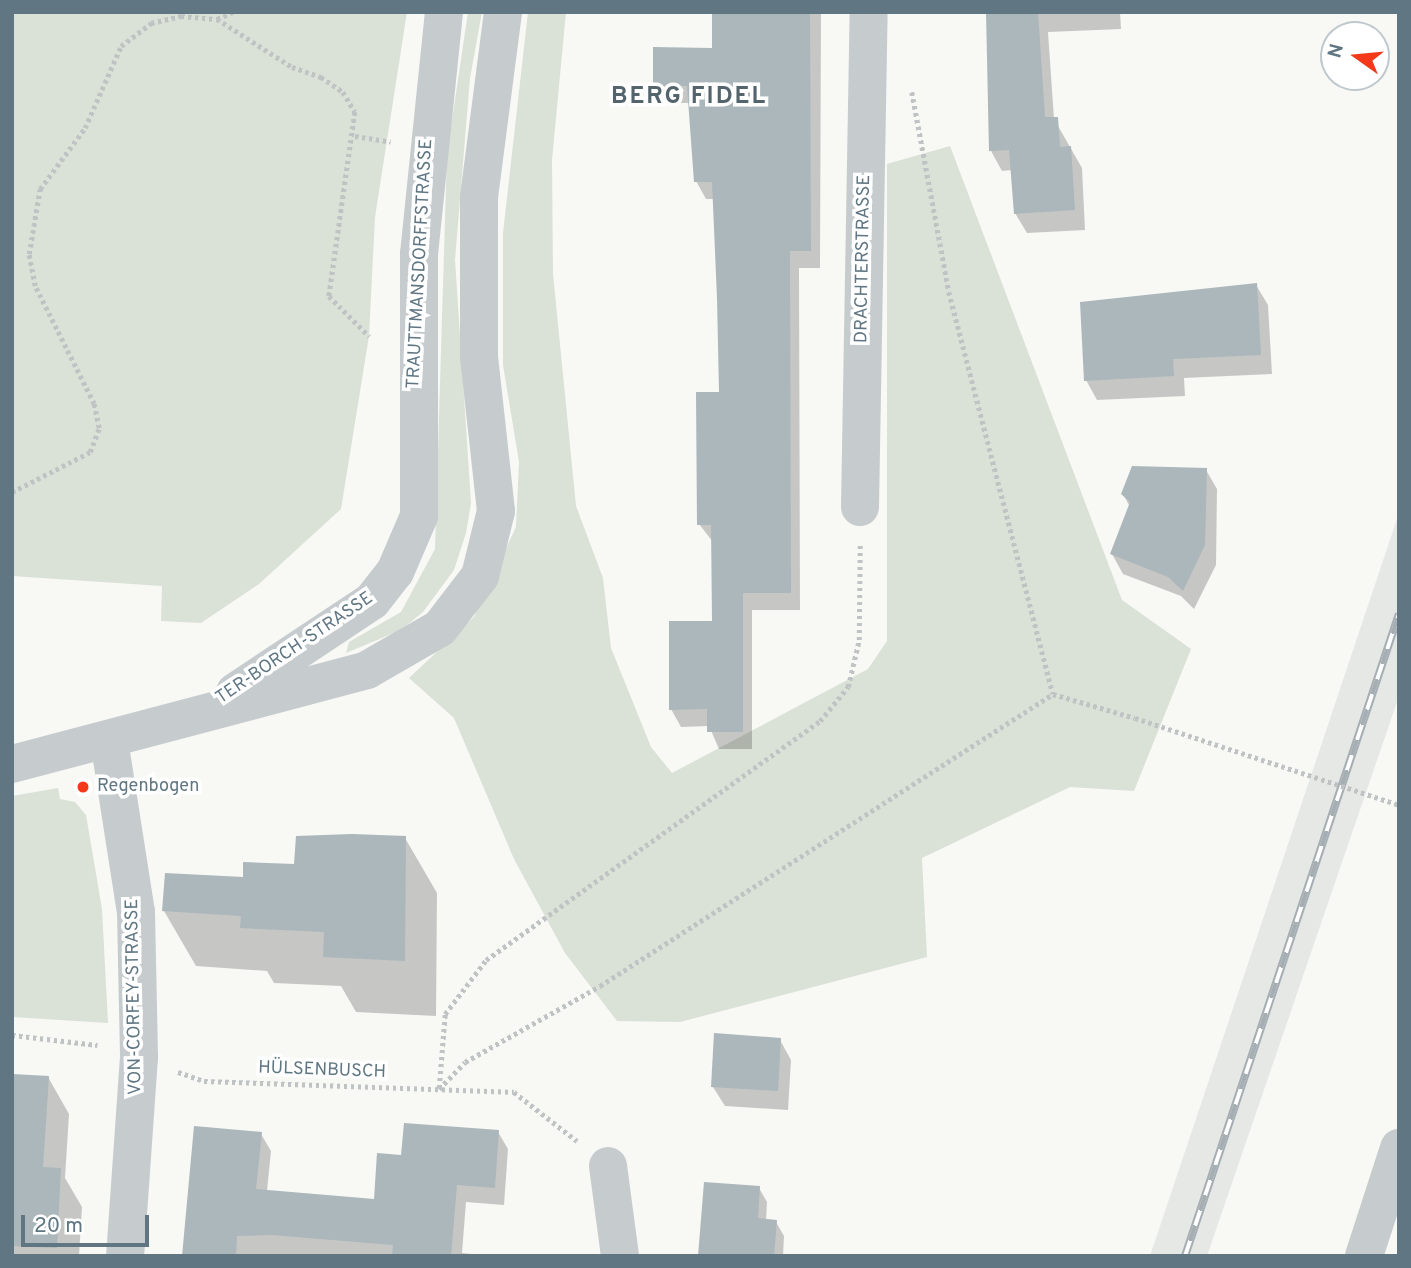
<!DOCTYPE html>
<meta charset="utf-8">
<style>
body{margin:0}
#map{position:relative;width:1411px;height:1268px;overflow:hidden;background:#f8f8f5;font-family:Overpass,sans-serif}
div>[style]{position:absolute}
.built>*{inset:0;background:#e6e8e6}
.green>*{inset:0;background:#dae1d6}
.shadow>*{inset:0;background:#0003}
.building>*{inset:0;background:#abb7bb}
.path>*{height:4.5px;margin-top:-2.25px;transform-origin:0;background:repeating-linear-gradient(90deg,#bfc3c4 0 3.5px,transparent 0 7px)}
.minor>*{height:38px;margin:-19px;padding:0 19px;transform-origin:19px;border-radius:19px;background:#c6cbce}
.rail>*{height:8px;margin-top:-4px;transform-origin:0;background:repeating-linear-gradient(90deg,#fff 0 16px,#a5aeb3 0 32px);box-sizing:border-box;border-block:2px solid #a5aeb3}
.path-bridge>*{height:4.5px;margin-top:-2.25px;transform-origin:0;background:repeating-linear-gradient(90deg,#bfc3c4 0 3.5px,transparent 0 7px)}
.dots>*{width:19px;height:19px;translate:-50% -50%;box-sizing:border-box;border:4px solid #fff;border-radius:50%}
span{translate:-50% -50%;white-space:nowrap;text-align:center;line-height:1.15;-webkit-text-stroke:7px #fff;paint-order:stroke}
.street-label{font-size:18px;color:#607783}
.poi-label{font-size:18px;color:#607783}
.left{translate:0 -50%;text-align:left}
.district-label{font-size:24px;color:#53646d;font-weight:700;letter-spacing:2px}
.frame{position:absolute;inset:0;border:14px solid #607783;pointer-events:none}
.north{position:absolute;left:1320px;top:21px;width:70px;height:70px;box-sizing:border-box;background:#fff;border:2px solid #bfc9cd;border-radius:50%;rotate:285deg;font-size:19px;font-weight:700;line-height:28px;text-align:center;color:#607783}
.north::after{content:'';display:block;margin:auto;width:24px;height:32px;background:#f3391a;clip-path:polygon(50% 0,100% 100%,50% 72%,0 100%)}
.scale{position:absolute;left:21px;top:1215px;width:128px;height:32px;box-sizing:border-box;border:4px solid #607783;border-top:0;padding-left:9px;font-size:21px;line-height:24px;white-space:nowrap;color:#607783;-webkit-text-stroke:5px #fff;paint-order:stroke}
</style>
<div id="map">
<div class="built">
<div style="clip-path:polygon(1399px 513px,1399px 696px,1374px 769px,1207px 1256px,1150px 1256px)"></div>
</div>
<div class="green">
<div style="clip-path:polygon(12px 12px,407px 12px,375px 217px,369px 336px,341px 509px,259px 584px,201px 623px,161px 621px,162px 586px,12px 576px)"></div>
<div style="clip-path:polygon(468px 12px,482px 12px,470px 78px,455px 260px,471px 503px,466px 533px,454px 570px,423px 612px,401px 630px,346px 653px,349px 642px,401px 612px,435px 549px,447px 154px)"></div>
<div style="clip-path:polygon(528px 12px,566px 12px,552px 160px,553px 274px,576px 506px,603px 578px,611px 648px,651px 747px,672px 773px,868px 669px,887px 641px,887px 164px,950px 146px,1122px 600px,1191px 649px,1134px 791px,1070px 787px,922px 858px,927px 957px,680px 1022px,617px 1021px,565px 953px,514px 859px,454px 718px,409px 678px,474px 617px,516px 527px,519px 462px,503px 365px,503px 233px)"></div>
<div style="clip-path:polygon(58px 788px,60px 799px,75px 802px,86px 815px,102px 909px,108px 1023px,12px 1017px,12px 796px)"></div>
</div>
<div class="shadow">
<div style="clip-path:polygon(714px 12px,821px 12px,820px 268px,799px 268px,800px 610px,752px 610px,752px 749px,719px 749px,709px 726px,681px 727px,671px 709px,714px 623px,713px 542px,699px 524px,721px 394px,715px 199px,706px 199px,696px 181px,690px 103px,665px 103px,655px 85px,714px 49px)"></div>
<div style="clip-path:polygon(987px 12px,1120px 12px,1121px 29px,1048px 32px,1054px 119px,1082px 168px,1085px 230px,1027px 233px,1015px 213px,1012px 170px,1002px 171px,991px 151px)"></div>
<div style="clip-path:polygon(1256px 285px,1268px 305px,1272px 374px,1184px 378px,1185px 396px,1097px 400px,1086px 380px)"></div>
<div style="clip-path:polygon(1206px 470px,1217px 489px,1216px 565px,1194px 609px,1181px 596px,1123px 574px,1112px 554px,1130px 507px,1123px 494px)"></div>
<div style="clip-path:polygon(405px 838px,437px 893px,436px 1016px,356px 1012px,341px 986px,274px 983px,267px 971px,196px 966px,164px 911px,244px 879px)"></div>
<div style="clip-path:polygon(780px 1040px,791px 1060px,788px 1110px,725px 1106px,713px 1087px)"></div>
<div style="clip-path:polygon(48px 1077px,69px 1114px,65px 1178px,82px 1207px,79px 1256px,12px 1256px,12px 1078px)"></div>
<div style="clip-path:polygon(498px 1132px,508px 1149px,504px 1205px,466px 1202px,462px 1253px,493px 1256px,184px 1256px,261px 1134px,271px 1151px,267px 1191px,375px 1201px,403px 1157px)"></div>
<div style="clip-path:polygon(759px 1188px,767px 1202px,766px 1221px,776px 1222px,784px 1236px,783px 1256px,700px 1256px)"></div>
</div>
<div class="building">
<div style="clip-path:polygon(712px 12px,810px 12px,811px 251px,790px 251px,791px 593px,743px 593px,743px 732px,707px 732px,707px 709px,669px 710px,669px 621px,712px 621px,711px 525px,697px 525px,696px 392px,719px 392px,717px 298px,712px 182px,694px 182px,687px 86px,653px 86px,653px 47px,712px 48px)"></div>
<div style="clip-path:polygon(986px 12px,1038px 12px,1045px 117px,1058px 117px,1060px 147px,1071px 146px,1075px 210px,1014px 214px,1009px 150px,989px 151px)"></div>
<div style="clip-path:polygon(1257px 283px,1261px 355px,1173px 359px,1174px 376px,1084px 381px,1080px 302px)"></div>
<div style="clip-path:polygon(1132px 466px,1207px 468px,1205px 545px,1183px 591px,1168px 577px,1110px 554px,1130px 502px,1121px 494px)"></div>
<div style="clip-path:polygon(352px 834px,406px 836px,405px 961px,323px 957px,324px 932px,240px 928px,241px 916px,162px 911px,165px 873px,243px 877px,243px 862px,294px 864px,296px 836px)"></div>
<div style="clip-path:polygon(714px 1033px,781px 1038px,778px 1091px,711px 1087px)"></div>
<div style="clip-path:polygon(12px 1074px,49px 1076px,43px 1167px,61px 1168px,57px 1248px,12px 1246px)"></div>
<div style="clip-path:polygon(404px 1123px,499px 1130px,495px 1188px,457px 1185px,451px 1256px,392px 1256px,393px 1245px,272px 1235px,237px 1236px,236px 1256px,182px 1256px,194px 1126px,262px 1132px,256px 1189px,374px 1199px,377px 1153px,401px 1155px)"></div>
<div style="clip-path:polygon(704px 1182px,760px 1186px,758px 1218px,777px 1220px,774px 1256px,698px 1256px)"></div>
</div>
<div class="path">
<div style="left:300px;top:12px;width:51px"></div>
<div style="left:217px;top:19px;width:89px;rotate:32.6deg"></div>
<div style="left:292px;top:67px;width:31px;rotate:19deg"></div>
<div style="left:321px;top:77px;width:27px;rotate:34deg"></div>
<div style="left:343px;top:92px;width:23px;rotate:59deg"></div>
<div style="left:355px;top:112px;width:186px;rotate:98deg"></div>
<div style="left:329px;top:296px;width:57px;rotate:45deg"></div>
<div style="left:912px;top:92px;width:203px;rotate:79.5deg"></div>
<div style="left:949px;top:292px;width:415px;rotate:75.5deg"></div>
<div style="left:355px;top:136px;width:36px;rotate:9deg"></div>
<div style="left:12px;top:492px;width:88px;rotate:-27.1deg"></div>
<div style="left:90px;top:452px;width:26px;rotate:-69deg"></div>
<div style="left:99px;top:428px;width:25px;rotate:-102deg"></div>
<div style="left:94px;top:404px;width:132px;rotate:-116.6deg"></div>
<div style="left:35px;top:286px;width:33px;rotate:-101deg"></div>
<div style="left:29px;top:254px;width:66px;rotate:-80.4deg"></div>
<div style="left:40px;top:189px;width:76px;rotate:-53.6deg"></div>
<div style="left:85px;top:128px;width:90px;rotate:-66.3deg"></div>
<div style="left:121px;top:46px;width:38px;rotate:-37deg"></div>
<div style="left:151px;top:23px;width:31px;rotate:-13deg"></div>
<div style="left:181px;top:16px;width:36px;rotate:5deg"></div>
<div style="left:217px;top:19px;width:17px;rotate:-24deg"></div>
<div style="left:12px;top:1035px;width:86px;rotate:6.7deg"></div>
<div style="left:178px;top:1072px;width:28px;rotate:19deg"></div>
<div style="left:204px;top:1081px;width:310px;rotate:2deg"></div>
<div style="left:514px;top:1092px;width:80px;rotate:37.9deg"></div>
<div style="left:439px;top:1088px;width:74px;rotate:-85.4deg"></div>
<div style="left:445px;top:1014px;width:68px;rotate:-52.8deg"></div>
<div style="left:486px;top:960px;width:411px;rotate:-35.6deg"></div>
<div style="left:820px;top:721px;width:44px;rotate:-50.5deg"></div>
<div style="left:848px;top:687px;width:48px;rotate:-76.8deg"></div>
<div style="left:859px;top:640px;width:95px;rotate:-89.4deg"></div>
<div style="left:439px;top:1089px;width:37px;rotate:-46deg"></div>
<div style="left:465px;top:1062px;width:155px;rotate:-29.4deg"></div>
<div style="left:600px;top:986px;width:539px;rotate:-32.81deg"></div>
<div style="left:1053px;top:694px;width:85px;rotate:16.3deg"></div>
</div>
<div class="minor">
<div style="left:860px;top:507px;width:495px;rotate:-89deg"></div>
<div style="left:235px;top:692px;width:164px;rotate:-33.6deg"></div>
<div style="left:372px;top:601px;width:37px;rotate:-52deg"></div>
<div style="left:395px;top:572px;width:61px;rotate:-66.8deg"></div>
<div style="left:419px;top:516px;width:262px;rotate:-90deg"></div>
<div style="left:419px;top:254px;width:243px;rotate:-84.1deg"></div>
<div style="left:109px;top:740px;width:174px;rotate:81.1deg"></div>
<div style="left:136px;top:912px;width:145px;rotate:88.8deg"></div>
<div style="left:139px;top:1057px;width:199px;rotate:94deg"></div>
<div style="left:12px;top:764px;width:367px;rotate:-14.8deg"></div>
<div style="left:367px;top:670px;width:84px;rotate:-29.9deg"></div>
<div style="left:440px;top:628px;width:66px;rotate:-52.4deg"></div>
<div style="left:480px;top:576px;width:67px;rotate:-76.2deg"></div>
<div style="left:496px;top:511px;width:156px;rotate:-96.3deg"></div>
<div style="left:479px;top:356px;width:159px;rotate:-90deg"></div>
<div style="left:479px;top:197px;width:187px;rotate:-82.6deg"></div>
<div style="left:608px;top:1166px;width:91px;rotate:82.4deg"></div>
<div style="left:1364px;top:1256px;width:114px;rotate:-72deg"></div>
</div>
<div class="rail">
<div style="left:1185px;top:1256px;width:677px;rotate:-71.57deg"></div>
</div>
<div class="path-bridge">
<div style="left:1135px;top:718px;width:278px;rotate:18.2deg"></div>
</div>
<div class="dots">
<div style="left:83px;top:787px;background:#f3391a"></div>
</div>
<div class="street-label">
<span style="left:864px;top:259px;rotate:-89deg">DRACHTERSTRASSE</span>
<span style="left:421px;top:264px;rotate:-87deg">TRAUTTMANSDORFFSTRASSE</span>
<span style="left:295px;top:649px;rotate:-34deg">TER-BORCH-STRASSE</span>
<span style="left:135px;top:997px;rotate:-91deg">VON-CORFEY-STRASSE</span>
<span style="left:322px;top:1071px;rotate:2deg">HÜLSENBUSCH</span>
</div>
<div class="poi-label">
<span class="left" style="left:97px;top:787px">Regenbogen</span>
</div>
<div class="district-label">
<span style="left:689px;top:98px">BERG FIDEL</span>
</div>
<div class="frame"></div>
<div class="north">N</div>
<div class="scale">20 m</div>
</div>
